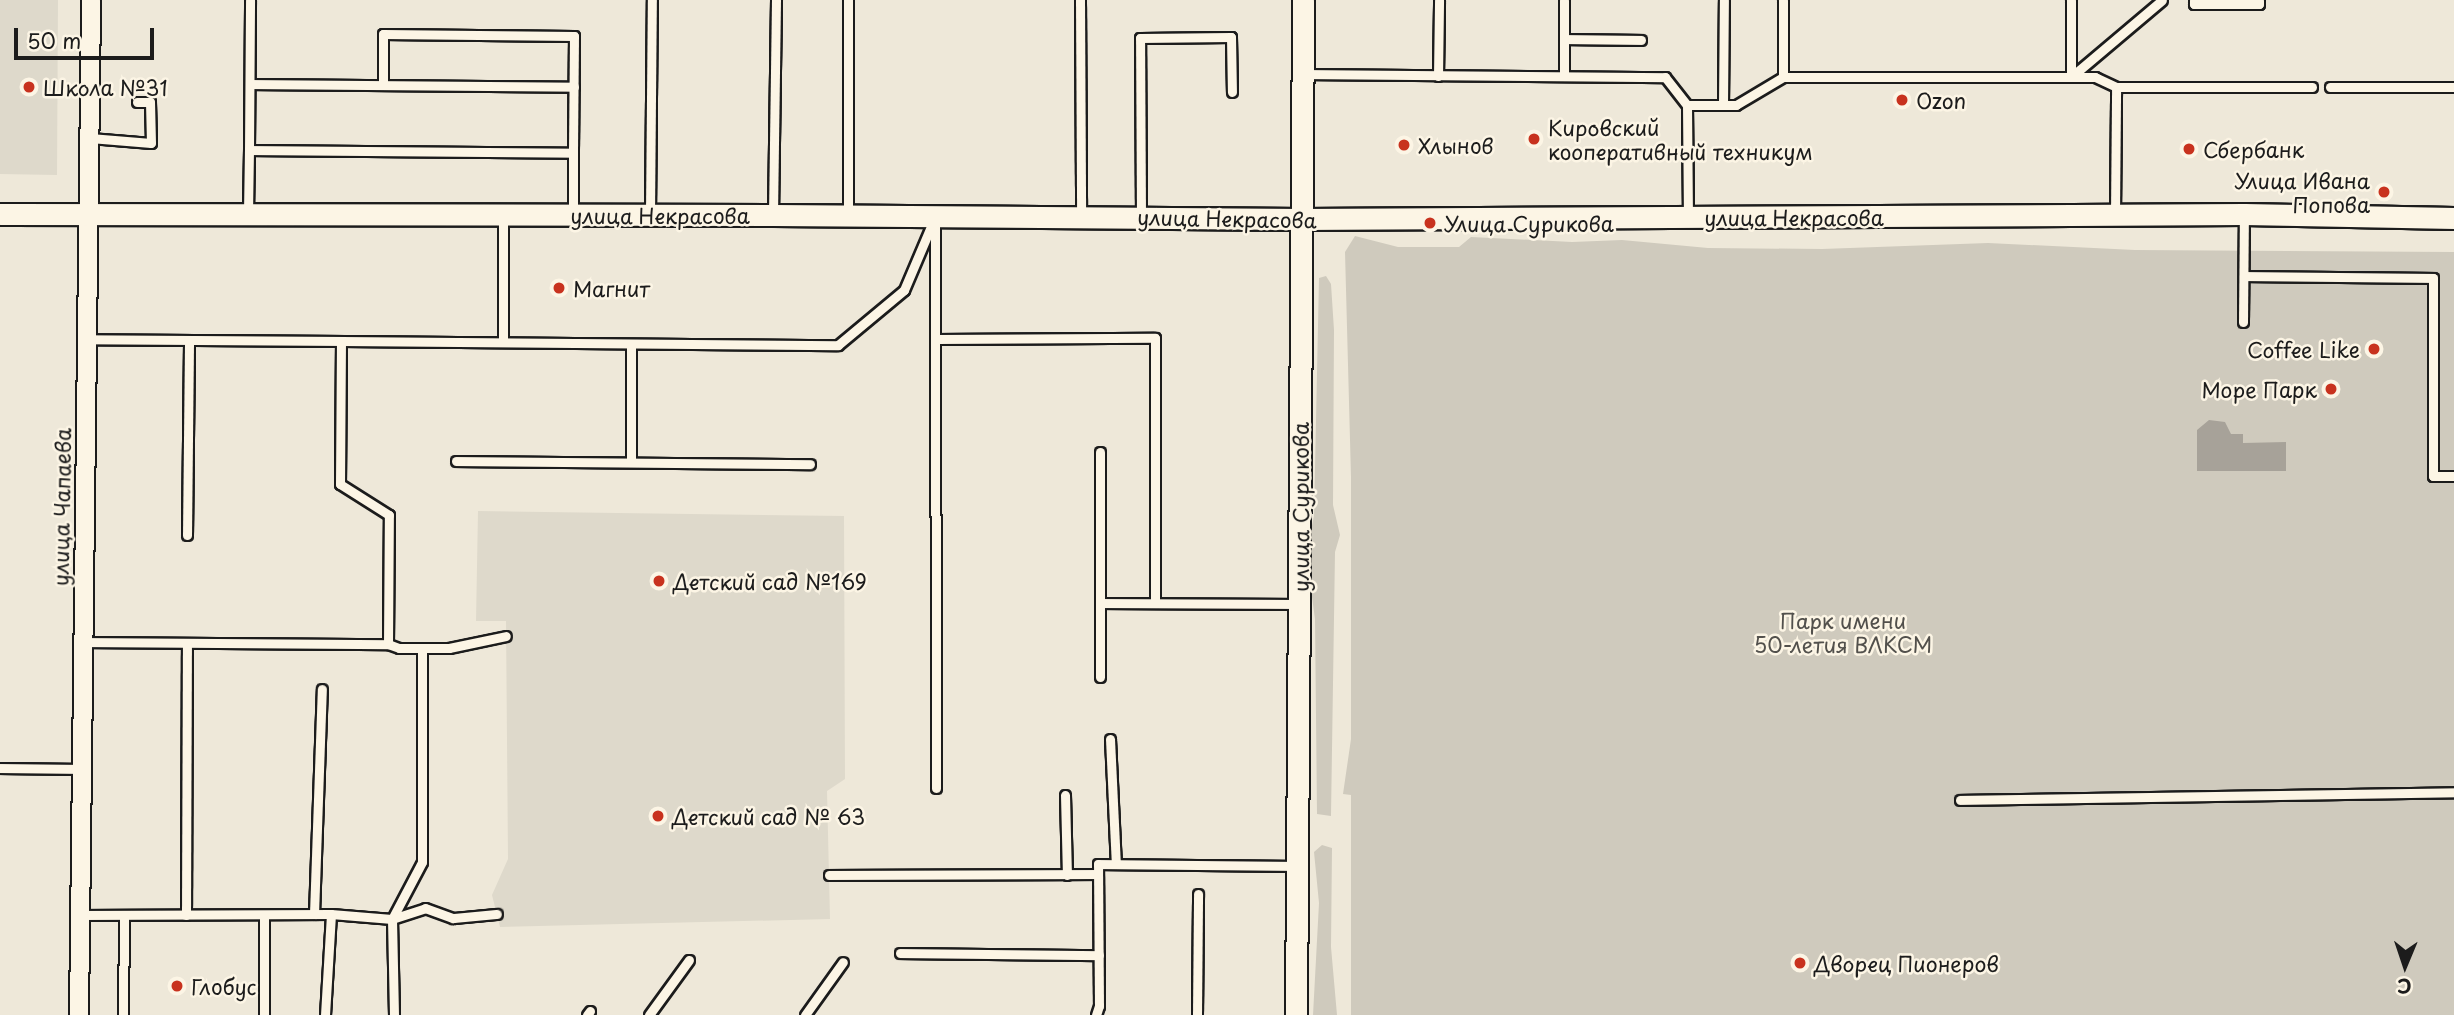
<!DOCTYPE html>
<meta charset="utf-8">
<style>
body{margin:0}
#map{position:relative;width:2454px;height:1015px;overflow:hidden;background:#eee8d9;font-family:"Playpen Sans",sans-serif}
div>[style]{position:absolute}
.built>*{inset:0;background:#ded9cb}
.green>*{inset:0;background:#cfcabd}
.water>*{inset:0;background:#a7a299}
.roads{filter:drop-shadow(2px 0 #1c1c1c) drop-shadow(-2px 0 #1c1c1c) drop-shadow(0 2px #1c1c1c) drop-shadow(0 -2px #1c1c1c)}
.service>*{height:9px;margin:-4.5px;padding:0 4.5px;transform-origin:4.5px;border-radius:4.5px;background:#fcf5e5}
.minor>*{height:18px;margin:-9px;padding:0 9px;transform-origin:9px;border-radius:9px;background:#fcf5e5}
.tertiary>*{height:21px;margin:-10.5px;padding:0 10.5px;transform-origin:10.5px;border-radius:10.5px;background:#fcf5e5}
.dots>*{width:19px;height:19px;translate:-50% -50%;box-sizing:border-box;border:4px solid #fcf5e5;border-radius:50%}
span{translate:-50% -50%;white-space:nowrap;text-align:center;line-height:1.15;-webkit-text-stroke:5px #fcf5e5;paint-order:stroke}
.poi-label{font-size:21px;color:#1c1c1c}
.left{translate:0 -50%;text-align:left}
.right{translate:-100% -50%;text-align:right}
.street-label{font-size:21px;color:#1c1c1c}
.park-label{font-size:21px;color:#52504c}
.north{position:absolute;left:2370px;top:931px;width:70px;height:70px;-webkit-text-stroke:5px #fcf5e5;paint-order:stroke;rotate:182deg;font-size:19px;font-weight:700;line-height:28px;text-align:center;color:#1c1c1c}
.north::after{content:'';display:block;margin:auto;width:24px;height:32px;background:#1c1c1c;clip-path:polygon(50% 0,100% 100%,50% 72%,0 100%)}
.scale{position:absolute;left:14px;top:28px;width:140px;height:32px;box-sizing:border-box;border:4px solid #1c1c1c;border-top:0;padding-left:9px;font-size:21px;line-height:24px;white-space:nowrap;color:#1c1c1c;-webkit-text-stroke:5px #fcf5e5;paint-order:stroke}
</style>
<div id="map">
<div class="built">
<div style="clip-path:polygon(0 0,58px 0,57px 175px,0 174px)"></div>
<div style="clip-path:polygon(478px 511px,844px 516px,845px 779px,827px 791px,830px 919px,500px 927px,492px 895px,508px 859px,506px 621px,476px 621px)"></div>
</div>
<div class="green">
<div style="clip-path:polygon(1355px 236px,1398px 247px,1459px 247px,1471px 237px,1572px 242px,1622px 240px,1708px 248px,1822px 249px,1988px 243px,2135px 250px,2454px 252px,2454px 1015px,1351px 1015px,1351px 795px,1343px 794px,1351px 739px,1351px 477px,1345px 252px)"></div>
<div style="clip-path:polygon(1326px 276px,1331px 284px,1334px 330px,1333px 505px,1340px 535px,1335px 552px,1331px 816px,1317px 814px,1315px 619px,1306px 553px,1314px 516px,1319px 278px)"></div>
<div style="clip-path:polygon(1322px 845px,1332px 848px,1331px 947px,1337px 1015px,1313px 1015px,1319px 903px,1314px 852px)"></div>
</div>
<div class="water">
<div style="clip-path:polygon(2209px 420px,2225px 422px,2231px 434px,2243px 434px,2243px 443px,2286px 442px,2286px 471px,2197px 471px,2197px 430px)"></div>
</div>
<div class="roads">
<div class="service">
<div style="left:848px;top:0;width:215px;rotate:90deg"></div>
<div style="left:1080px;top:0;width:217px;rotate:89.7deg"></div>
<div style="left:2071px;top:0;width:77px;rotate:90deg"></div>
<div style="left:2071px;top:77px;width:119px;rotate:-40.2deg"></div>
<div style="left:2194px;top:0;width:4px;rotate:90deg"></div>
<div style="left:2194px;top:4px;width:65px"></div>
<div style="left:2259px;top:4px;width:4px;rotate:-90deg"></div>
<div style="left:1564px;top:39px;width:77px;rotate:0.7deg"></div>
<div style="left:1304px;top:74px;width:361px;rotate:0.5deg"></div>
<div style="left:1665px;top:77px;width:36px;rotate:52deg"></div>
<div style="left:1687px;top:105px;width:111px;rotate:89.5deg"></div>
<div style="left:1438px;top:76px;width:76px;rotate:-89.2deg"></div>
<div style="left:1564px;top:76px;width:76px;rotate:-90deg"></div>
<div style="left:1783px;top:77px;width:77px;rotate:-90deg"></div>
<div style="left:250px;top:84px;width:324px;rotate:0.5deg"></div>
<div style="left:383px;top:85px;width:51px;rotate:-90deg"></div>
<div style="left:383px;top:34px;width:191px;rotate:0.6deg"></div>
<div style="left:574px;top:36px;width:117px;rotate:90.5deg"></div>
<div style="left:2330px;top:87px;width:124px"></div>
<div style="left:1687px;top:105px;width:49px"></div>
<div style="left:1736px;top:105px;width:55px;rotate:-30.8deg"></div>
<div style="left:1783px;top:77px;width:312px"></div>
<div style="left:2095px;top:77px;width:23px;rotate:25deg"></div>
<div style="left:2116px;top:87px;width:196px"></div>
<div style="left:1723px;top:105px;width:105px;rotate:-89.5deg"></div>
<div style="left:90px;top:138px;width:61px;rotate:4.7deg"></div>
<div style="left:151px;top:143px;width:41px;rotate:-91.4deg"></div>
<div style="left:150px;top:102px;width:13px;rotate:180deg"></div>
<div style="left:249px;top:150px;width:150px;rotate:-89.6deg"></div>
<div style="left:248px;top:213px;width:63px;rotate:-89.1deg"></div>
<div style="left:249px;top:150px;width:324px;rotate:0.5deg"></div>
<div style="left:573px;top:153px;width:61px;rotate:90deg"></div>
<div style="left:650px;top:214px;width:214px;rotate:-89.5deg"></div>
<div style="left:2115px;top:214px;width:127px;rotate:-89.5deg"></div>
<div style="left:773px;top:215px;width:215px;rotate:-89.2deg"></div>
<div style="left:1141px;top:217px;width:179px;rotate:-90.3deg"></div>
<div style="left:1140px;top:38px;width:91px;rotate:-0.6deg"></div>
<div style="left:1231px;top:37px;width:55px;rotate:89deg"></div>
<div style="left:935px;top:223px;width:565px;rotate:89.9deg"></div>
<div style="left:2244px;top:276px;width:189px;rotate:0.6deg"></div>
<div style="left:2433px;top:278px;width:198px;rotate:90deg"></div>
<div style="left:2433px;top:476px;width:21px"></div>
<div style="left:2243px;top:322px;width:106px;rotate:-89.5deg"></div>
<div style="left:936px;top:339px;width:219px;rotate:-0.3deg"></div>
<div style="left:1155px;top:338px;width:265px;rotate:90deg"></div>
<div style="left:341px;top:341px;width:497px;rotate:0.5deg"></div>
<div style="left:838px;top:345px;width:86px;rotate:-39.8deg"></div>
<div style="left:904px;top:290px;width:79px;rotate:-67deg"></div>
<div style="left:503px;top:342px;width:127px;rotate:-90deg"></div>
<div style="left:1100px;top:452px;width:151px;rotate:90deg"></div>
<div style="left:456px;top:461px;width:354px;rotate:0.5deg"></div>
<div style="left:631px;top:462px;width:118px;rotate:-90deg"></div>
<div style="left:187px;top:535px;width:195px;rotate:-89.4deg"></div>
<div style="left:82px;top:642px;width:306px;rotate:0.4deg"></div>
<div style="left:388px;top:644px;width:129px;rotate:-89.6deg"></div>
<div style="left:389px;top:515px;width:58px;rotate:-147.7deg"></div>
<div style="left:340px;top:484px;width:143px;rotate:-89.6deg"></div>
<div style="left:341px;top:341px;width:255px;rotate:-179.6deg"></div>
<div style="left:388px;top:644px;width:12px;rotate:20deg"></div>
<div style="left:399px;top:648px;width:50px"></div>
<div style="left:449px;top:648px;width:58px;rotate:-11.9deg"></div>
<div style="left:1100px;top:677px;width:74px;rotate:-90deg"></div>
<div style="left:1100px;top:603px;width:197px;rotate:0.3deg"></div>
<div style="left:1110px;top:739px;width:125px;rotate:87.3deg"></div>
<div style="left:0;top:768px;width:81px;rotate:0.7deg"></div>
<div style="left:1065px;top:795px;width:80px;rotate:88.6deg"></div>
<div style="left:1960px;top:800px;width:494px;rotate:-0.9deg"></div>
<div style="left:829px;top:875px;width:269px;rotate:-0.2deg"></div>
<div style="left:314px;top:914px;width:225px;rotate:-88deg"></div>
<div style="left:80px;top:915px;width:251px;rotate:-0.2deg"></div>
<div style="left:331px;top:914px;width:61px;rotate:4.7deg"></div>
<div style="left:392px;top:919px;width:96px;rotate:88.8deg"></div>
<div style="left:186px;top:915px;width:272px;rotate:-89.8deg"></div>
<div style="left:392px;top:919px;width:64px;rotate:-62.2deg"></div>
<div style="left:422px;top:862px;width:214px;rotate:-90deg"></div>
<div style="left:392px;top:919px;width:35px;rotate:-18deg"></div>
<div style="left:425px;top:908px;width:30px;rotate:20deg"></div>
<div style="left:453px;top:918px;width:44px;rotate:-5.2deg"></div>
<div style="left:900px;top:953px;width:199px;rotate:0.6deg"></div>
<div style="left:123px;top:1015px;width:100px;rotate:-89.4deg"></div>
<div style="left:264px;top:1015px;width:100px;rotate:-90deg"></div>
<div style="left:325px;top:1015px;width:101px;rotate:-86.6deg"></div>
<div style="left:587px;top:1015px;width:5px;rotate:-53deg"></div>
<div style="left:649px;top:1015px;width:68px;rotate:-54deg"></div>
<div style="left:805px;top:1015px;width:65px;rotate:-54.4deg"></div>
<div style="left:1096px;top:1015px;width:9px;rotate:-72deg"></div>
<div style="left:1099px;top:1006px;width:142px;rotate:-90.4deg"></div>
<div style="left:1098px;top:864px;width:198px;rotate:0.6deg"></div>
<div style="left:1197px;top:1015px;width:121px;rotate:-89.5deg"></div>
</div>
<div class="minor">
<div style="left:79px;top:1015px;width:1015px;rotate:-89.32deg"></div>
</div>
<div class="tertiary">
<div style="left:0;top:214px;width:773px;rotate:0.07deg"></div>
<div style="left:773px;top:215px;width:529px;rotate:0.43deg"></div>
<div style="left:1302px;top:219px;width:942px;rotate:-0.3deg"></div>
<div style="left:2244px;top:214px;width:210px;rotate:1.1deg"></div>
<div style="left:1296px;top:1015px;width:1015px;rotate:-89.6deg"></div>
</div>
</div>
<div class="dots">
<div style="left:29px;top:87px;background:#c8321e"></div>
<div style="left:1902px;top:100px;background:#c8321e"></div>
<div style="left:1534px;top:139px;background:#c8321e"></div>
<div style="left:1404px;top:145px;background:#c8321e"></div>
<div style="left:2189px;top:149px;background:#c8321e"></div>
<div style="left:2384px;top:192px;background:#c8321e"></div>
<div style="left:1430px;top:223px;background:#c8321e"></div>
<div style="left:559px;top:288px;background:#c8321e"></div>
<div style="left:2374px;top:349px;background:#c8321e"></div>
<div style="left:2331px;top:389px;background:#c8321e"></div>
<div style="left:659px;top:581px;background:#c8321e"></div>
<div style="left:658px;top:816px;background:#c8321e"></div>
<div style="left:1800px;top:963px;background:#c8321e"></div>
<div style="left:177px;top:986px;background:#c8321e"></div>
</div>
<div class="poi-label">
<span class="left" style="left:43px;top:87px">Школа №31</span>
<span class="left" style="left:1916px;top:100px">Ozon</span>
<span class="left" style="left:1548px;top:139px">Кировский<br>кооперативный техникум</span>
<span class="left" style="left:1418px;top:145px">Хлынов</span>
<span class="left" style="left:2203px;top:149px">Сбербанк</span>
<span class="right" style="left:2370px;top:192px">Улица Ивана<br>Попова</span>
<span class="left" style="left:1444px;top:223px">Улица Сурикова</span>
<span class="left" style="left:573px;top:288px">Магнит</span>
<span class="right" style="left:2360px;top:349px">Coffee Like</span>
<span class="right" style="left:2317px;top:389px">Море Парк</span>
<span class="left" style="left:673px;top:581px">Детский сад №169</span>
<span class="left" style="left:672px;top:816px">Детский сад № 63</span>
<span class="left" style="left:1814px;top:963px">Дворец Пионеров</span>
<span class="left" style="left:191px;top:986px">Глобус</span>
</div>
<div class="street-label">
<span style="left:660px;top:215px">улица Некрасова</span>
<span style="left:1794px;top:217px">улица Некрасова</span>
<span style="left:1227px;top:218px;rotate:1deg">улица Некрасова</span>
<span style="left:61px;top:507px;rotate:-89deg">улица Чапаева</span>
<span style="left:1300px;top:507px;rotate:-90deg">улица Сурикова</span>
</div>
<div class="park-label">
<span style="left:1843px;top:632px">Парк имени<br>50-летия ВЛКСМ</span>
</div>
<div class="north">С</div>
<div class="scale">50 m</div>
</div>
